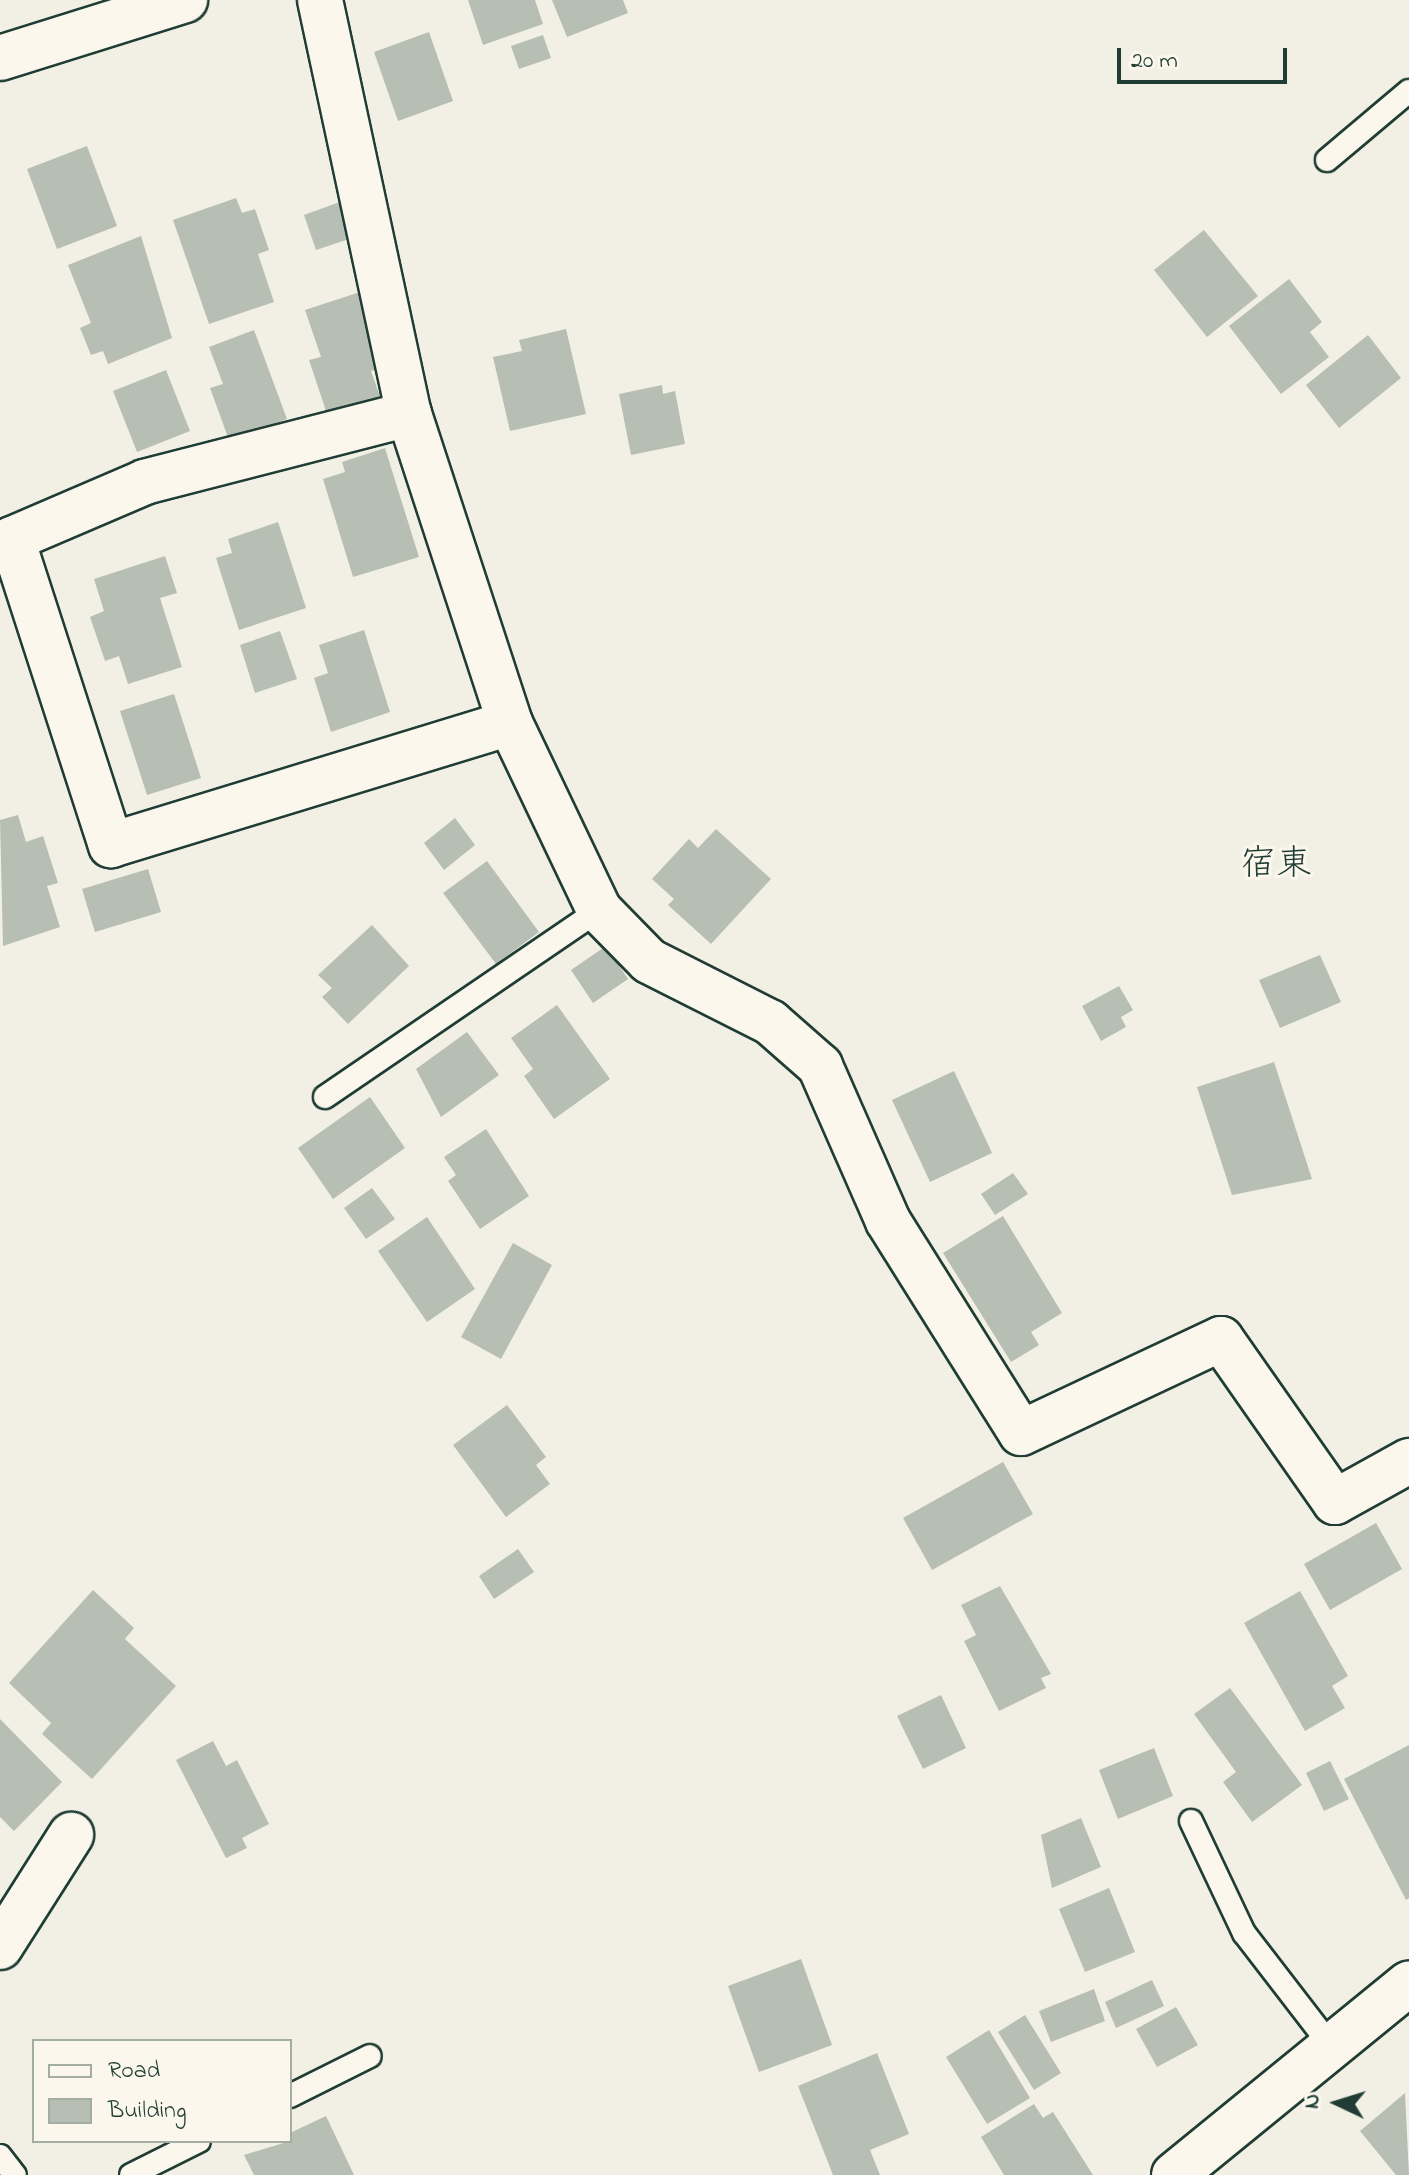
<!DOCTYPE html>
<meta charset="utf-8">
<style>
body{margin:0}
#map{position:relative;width:1409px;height:2175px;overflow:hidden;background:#f2f0e5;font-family:"Indie Flower","Klee One",sans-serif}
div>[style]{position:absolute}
.building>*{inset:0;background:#b7beb3}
.roads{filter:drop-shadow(2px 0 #1f3d34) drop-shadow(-2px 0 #1f3d34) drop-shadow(0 2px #1f3d34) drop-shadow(0 -2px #1f3d34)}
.service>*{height:22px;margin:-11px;padding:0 11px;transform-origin:11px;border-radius:11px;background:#fbf7ec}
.minor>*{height:44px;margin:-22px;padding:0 22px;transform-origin:22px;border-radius:22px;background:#fbf7ec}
span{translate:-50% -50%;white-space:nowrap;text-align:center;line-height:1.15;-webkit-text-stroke:6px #fbf7ec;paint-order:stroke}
.neighbourhood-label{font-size:36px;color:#1f3d34}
.legend{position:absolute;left:32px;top:2039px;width:260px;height:104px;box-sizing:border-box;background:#fbf7ec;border:2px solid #a3ada2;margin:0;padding:10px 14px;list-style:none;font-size:24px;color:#1f3d34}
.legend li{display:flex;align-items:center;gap:16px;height:40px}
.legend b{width:40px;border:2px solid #a3ada2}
.north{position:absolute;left:1297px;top:2063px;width:80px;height:80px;-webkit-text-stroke:6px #fbf7ec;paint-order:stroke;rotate:274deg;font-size:22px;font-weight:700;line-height:32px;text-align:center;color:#1f3d34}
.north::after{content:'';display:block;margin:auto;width:28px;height:36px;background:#1f3d34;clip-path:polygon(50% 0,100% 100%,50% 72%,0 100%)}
.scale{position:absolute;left:1117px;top:48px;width:170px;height:36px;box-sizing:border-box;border:4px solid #1f3d34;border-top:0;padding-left:10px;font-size:24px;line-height:28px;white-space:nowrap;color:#1f3d34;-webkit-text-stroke:6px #fbf7ec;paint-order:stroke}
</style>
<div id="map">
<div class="building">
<div style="clip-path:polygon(468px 0,535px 0,543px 24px,483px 45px)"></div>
<div style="clip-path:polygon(552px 0,623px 0,628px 13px,567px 37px)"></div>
<div style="clip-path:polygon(429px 32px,453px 101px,398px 121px,374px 52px)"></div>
<div style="clip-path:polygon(543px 35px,551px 58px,519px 69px,511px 46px)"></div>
<div style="clip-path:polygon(87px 146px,117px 226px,57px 249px,27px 169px)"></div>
<div style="clip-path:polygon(236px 198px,242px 213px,255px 209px,269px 250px,258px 254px,274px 302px,209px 324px,173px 220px)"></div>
<div style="clip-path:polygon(348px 199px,361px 235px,316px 250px,304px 215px)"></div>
<div style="clip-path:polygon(1204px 230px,1258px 296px,1207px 337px,1154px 270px)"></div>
<div style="clip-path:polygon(141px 236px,172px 338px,108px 364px,103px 351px,91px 355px,80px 328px,91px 323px,68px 265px)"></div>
<div style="clip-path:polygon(1289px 279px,1322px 322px,1310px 332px,1329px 357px,1281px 394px,1229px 326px)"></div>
<div style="clip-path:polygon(360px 292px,385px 366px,371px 371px,383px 405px,330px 423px,309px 360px,321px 357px,305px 310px)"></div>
<div style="clip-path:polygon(566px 329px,586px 414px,510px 431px,493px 357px,522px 351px,519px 340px)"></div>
<div style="clip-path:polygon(254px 330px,287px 419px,229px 440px,210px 388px,223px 384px,209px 347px)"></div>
<div style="clip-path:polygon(1368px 335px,1401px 378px,1339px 428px,1306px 385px)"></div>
<div style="clip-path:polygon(166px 370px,190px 431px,137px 452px,113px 391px)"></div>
<div style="clip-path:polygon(662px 385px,663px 394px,675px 391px,685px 444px,631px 455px,619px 394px)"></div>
<div style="clip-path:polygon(385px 448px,419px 557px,353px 577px,323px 479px,345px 472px,342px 462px)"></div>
<div style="clip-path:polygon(278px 522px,306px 608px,239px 630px,216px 558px,232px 553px,228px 539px)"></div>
<div style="clip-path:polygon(165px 556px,177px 593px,160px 598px,182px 667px,128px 684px,119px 656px,105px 661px,90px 617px,104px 611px,94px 579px)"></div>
<div style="clip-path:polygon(364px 630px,390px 712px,331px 732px,314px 678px,328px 673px,319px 645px)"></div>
<div style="clip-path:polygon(280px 631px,297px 679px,255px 693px,240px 645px)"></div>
<div style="clip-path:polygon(174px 694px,201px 778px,147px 795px,120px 711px)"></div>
<div style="clip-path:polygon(18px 815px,26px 842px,43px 836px,58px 883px,47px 886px,60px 927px,3px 946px,0 820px)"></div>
<div style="clip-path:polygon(455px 818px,475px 845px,444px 870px,424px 843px)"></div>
<div style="clip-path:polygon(716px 829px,771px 879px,711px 944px,668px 905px,674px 899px,652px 879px,689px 839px,698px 848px)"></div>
<div style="clip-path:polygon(487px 861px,539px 932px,496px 964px,443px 893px)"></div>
<div style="clip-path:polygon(148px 869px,161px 912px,95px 932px,82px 889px)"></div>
<div style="clip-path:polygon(372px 925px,409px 966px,348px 1024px,322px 997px,332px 988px,318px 975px)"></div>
<div style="clip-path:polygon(606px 946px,628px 979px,593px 1003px,571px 970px)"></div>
<div style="clip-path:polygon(1320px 955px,1341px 1002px,1280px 1028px,1259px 980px)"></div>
<div style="clip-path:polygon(1119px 986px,1133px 1010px,1121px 1017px,1126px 1027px,1101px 1041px,1082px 1006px)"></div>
<div style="clip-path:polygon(557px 1005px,610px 1079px,554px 1119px,524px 1076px,533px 1069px,511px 1038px)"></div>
<div style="clip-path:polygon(467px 1032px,499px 1075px,441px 1117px,416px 1069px)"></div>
<div style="clip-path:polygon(1274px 1062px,1312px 1179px,1232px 1195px,1197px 1087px)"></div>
<div style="clip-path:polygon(954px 1071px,992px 1153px,930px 1182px,892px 1100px)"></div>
<div style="clip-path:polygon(370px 1097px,405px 1148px,333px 1199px,298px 1148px)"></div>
<div style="clip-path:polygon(486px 1129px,529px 1196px,480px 1229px,448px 1181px,456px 1175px,444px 1157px)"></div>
<div style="clip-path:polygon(1013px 1173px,1028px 1194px,995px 1215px,981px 1194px)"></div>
<div style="clip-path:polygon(372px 1188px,395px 1219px,366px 1239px,344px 1208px)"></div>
<div style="clip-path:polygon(1003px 1216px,1062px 1313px,1031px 1332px,1039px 1345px,1011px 1362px,943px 1253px)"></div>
<div style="clip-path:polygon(427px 1217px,475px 1289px,427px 1322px,378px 1251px)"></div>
<div style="clip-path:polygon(513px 1243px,552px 1265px,501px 1359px,461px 1337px)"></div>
<div style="clip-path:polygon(507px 1405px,546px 1457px,536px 1465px,550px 1484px,506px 1517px,453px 1445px)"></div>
<div style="clip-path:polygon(1003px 1462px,1033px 1514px,932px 1570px,903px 1518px)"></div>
<div style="clip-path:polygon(1376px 1523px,1402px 1569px,1330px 1610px,1304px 1564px)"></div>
<div style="clip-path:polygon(518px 1549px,534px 1572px,494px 1599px,479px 1576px)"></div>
<div style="clip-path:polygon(1000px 1586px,1051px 1674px,1041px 1678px,1046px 1688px,999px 1711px,964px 1641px,976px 1635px,961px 1605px)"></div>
<div style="clip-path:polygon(93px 1590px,134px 1628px,125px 1639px,176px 1686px,92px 1779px,42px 1734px,51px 1723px,9px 1683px)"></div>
<div style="clip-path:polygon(1300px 1591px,1348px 1676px,1332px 1686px,1345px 1708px,1305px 1731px,1244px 1623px)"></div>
<div style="clip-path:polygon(1230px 1688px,1302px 1785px,1252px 1822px,1223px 1782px,1236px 1772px,1194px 1714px)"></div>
<div style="clip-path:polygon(941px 1695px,966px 1748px,923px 1769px,897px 1716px)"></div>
<div style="clip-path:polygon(0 1719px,62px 1782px,14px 1831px,0 1817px)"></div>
<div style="clip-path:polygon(213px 1741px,226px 1766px,237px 1760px,269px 1824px,242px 1838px,247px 1848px,226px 1858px,176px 1760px)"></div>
<div style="clip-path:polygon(1409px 1745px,1409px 1898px,1406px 1900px,1344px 1779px)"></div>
<div style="clip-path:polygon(1154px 1748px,1173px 1796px,1118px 1819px,1099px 1770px)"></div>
<div style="clip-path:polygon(1330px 1761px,1349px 1799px,1324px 1811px,1306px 1773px)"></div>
<div style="clip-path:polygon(1081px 1818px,1101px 1867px,1052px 1888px,1041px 1835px)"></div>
<div style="clip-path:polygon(1109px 1888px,1135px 1952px,1085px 1972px,1059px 1909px)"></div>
<div style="clip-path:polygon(801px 1959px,832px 2045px,759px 2072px,728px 1986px)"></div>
<div style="clip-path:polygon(1152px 1980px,1164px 2006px,1116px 2028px,1105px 2002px)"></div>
<div style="clip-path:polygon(1094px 1989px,1105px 2021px,1051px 2042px,1039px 2011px)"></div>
<div style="clip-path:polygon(1176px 2007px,1198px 2045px,1157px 2067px,1136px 2029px)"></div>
<div style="clip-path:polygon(1025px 2015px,1061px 2073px,1034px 2090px,998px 2032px)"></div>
<div style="clip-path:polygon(989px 2030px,1030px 2098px,987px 2124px,946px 2057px)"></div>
<div style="clip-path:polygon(877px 2053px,909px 2134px,870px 2150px,880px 2175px,833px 2175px,798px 2086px)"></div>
<div style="clip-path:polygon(1405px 2093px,1409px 2175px,1396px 2175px,1360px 2131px)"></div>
<div style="clip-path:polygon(1034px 2104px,1043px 2118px,1053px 2112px,1093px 2175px,1004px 2175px,981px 2137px)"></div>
<div style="clip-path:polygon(326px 2116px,354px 2175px,254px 2175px,244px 2155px,290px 2141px,290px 2133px)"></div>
</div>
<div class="roads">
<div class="service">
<div style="left:1327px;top:160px;width:107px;rotate:-40.1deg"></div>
<div style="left:325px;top:1097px;width:332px;rotate:-34.3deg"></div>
<div style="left:1191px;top:1821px;width:124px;rotate:64.7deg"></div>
<div style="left:1244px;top:1933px;width:143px;rotate:52.4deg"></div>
<div style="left:290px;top:2096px;width:89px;rotate:-26.6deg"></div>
<div style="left:0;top:2156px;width:24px;rotate:52deg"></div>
<div style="left:131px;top:2175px;width:76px;rotate:-26.6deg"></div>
</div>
<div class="minor">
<div style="left:320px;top:0;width:423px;rotate:77.9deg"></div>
<div style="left:409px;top:414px;width:325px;rotate:71.9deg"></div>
<div style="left:510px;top:723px;width:207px;rotate:64.5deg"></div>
<div style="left:599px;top:910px;width:71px;rotate:45.6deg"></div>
<div style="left:649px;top:961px;width:136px;rotate:26.8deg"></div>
<div style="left:770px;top:1022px;width:67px;rotate:41.3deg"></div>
<div style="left:820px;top:1066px;width:169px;rotate:66.3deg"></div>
<div style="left:888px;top:1221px;width:250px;rotate:57.9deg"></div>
<div style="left:1021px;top:1433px;width:221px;rotate:-25.2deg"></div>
<div style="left:1221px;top:1339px;width:199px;rotate:55deg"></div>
<div style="left:1335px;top:1502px;width:85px;rotate:-29deg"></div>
<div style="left:0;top:58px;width:194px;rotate:-17.4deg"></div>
<div style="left:409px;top:414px;width:273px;rotate:165.6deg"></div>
<div style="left:145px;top:482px;width:145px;rotate:156.8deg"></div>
<div style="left:12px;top:539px;width:322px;rotate:72.1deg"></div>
<div style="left:111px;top:845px;width:417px;rotate:-17deg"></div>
<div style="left:0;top:1947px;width:133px;rotate:-57.6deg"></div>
<div style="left:1174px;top:2175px;width:303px;rotate:-39.2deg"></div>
</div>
</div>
<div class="neighbourhood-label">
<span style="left:1276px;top:866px">宿東</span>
</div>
<ul class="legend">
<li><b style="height:10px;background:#fbf7ec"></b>Road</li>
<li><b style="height:22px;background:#b7beb3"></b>Building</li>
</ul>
<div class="north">N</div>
<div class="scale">20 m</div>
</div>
